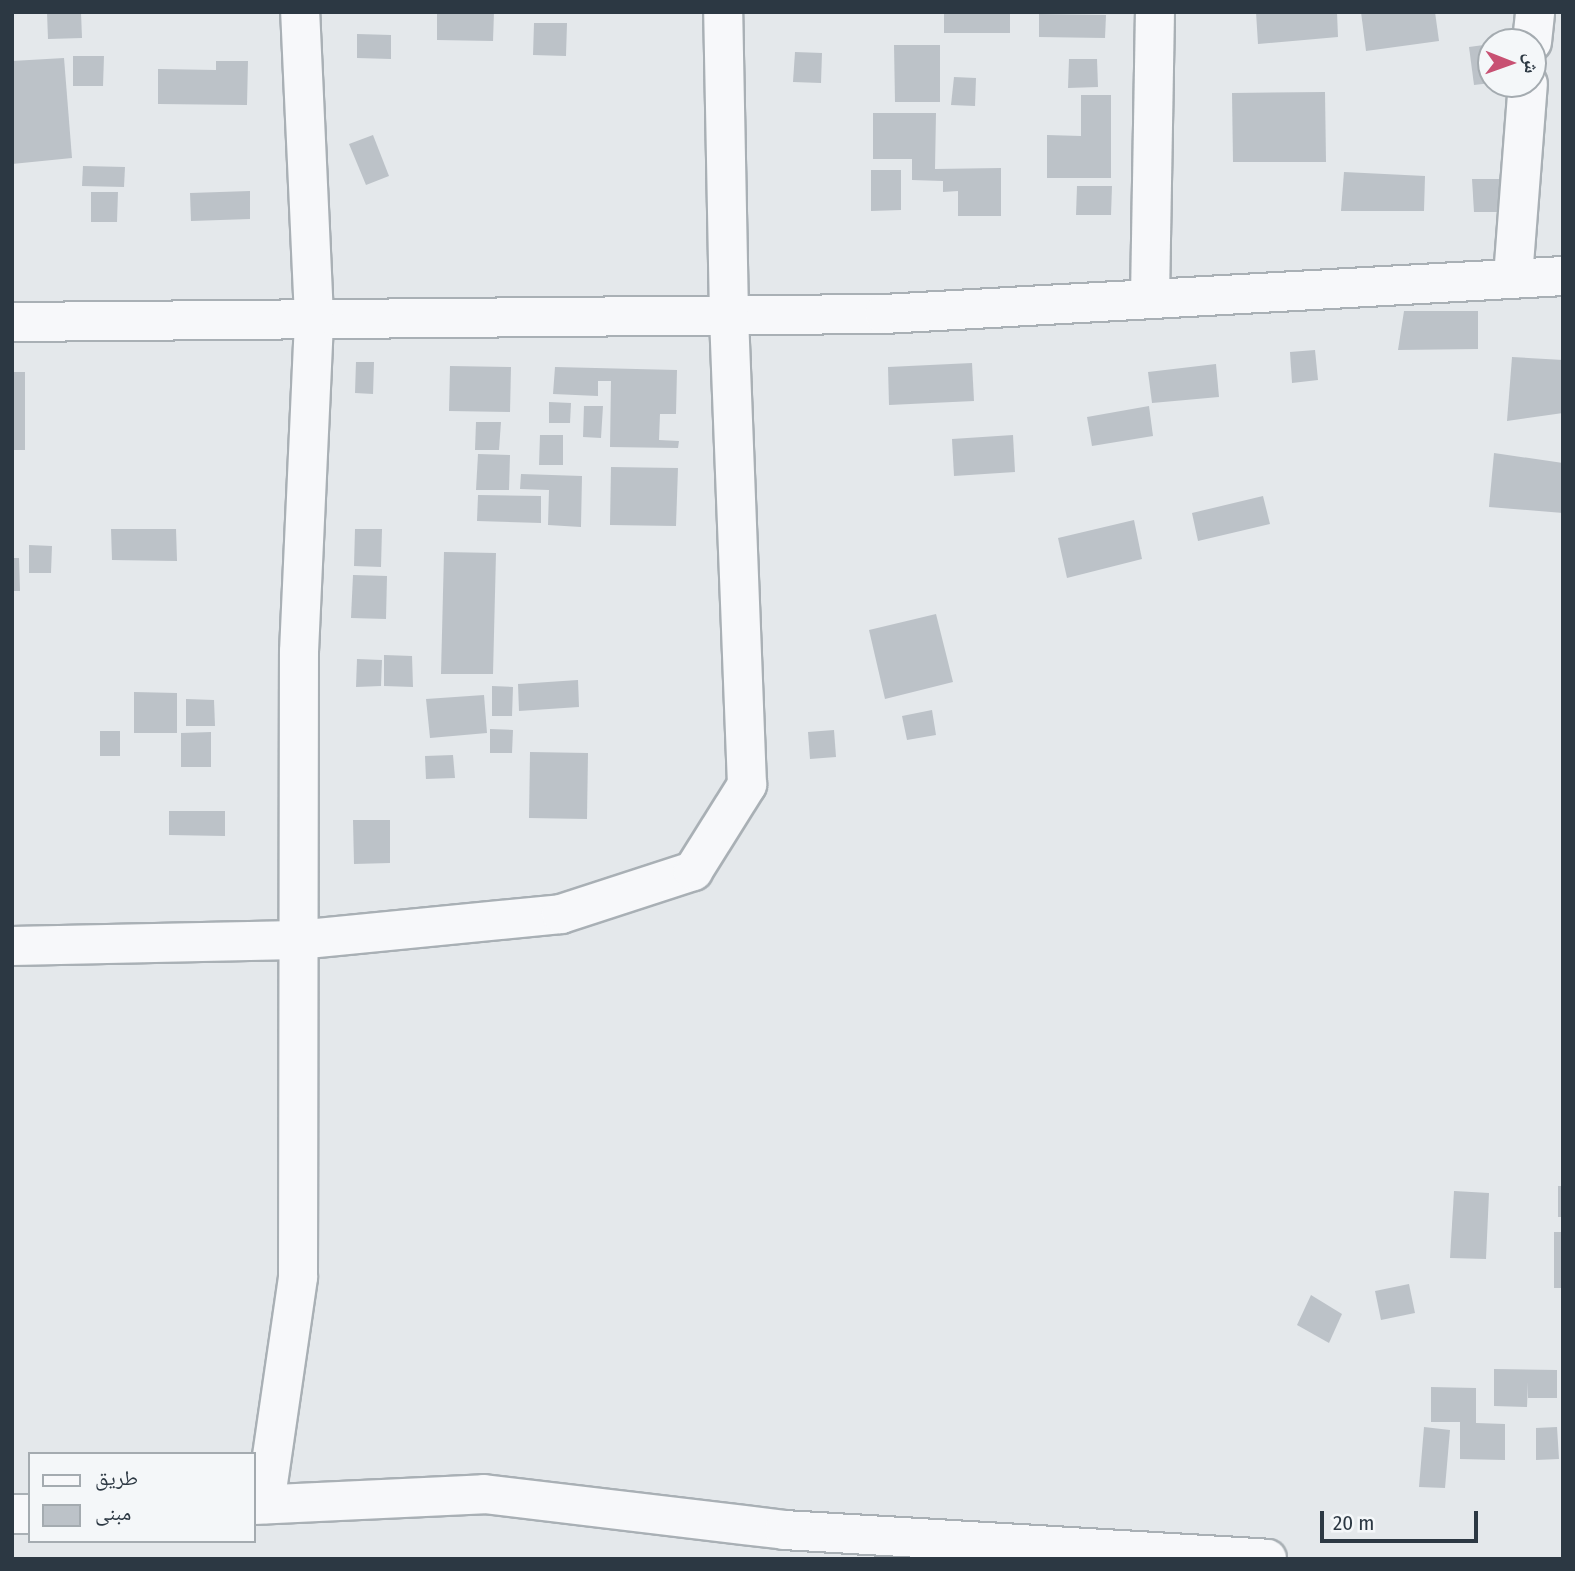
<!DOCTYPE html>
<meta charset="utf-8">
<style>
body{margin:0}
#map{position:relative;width:1575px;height:1571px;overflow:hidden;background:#e4e8eb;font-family:"Fira Sans Condensed","Noto Naskh Arabic",sans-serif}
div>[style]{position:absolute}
.building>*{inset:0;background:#bcc2c8}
.roads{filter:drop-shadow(2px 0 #a9b0b5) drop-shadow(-2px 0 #a9b0b5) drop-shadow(0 2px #a9b0b5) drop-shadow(0 -2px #a9b0b5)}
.minor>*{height:38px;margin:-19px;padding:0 19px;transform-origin:19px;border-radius:19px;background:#f7f8fa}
span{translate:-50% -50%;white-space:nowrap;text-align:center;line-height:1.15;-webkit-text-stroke:5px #f4f7f9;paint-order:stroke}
.frame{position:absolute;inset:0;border:14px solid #2c3843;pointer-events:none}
.legend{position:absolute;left:28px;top:1452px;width:228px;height:91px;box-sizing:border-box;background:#f4f7f9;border:2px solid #a4abb0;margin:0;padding:9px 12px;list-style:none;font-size:21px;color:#2c3843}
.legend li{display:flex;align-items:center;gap:14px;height:35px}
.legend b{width:35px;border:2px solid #a4abb0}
.north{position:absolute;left:1477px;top:28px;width:70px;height:70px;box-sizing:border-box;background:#f4f7f9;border:2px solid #a4abb0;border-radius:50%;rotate:91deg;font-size:19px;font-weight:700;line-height:28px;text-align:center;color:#2c3843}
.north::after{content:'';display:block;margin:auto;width:24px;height:32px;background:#c85173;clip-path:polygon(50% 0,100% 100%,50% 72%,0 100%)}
.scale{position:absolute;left:1320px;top:1511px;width:158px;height:32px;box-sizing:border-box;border:4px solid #2c3843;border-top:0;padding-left:9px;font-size:21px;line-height:24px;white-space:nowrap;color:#2c3843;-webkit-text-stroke:5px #f4f7f9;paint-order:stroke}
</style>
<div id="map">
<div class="building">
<div style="clip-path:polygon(47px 12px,81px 12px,82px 38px,48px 39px)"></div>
<div style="clip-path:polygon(437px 12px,494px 12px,493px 41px,437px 40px)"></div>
<div style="clip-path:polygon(944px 12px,1010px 12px,1010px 33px,944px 33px)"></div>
<div style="clip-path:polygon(1256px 12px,1337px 12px,1338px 37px,1258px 44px)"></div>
<div style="clip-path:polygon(1361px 12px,1435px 12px,1439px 41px,1366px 51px)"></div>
<div style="clip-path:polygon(1039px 14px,1106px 15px,1105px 38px,1039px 37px)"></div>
<div style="clip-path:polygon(534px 23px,567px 23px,566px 56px,533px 55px)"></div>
<div style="clip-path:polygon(357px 34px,391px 35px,391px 59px,357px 58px)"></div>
<div style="clip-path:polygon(1491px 44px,1491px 83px,1474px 85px,1469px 47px)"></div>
<div style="clip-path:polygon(894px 45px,940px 45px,940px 102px,895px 102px)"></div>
<div style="clip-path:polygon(795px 52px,822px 53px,821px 83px,793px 82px)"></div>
<div style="clip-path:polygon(73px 56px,104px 56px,103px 86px,73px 86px)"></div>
<div style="clip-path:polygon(64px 58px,72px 158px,12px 164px,12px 61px)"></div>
<div style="clip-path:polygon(1069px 59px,1097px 59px,1098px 87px,1068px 88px)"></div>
<div style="clip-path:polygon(216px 61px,248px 61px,247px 105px,158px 104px,158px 69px,216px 70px)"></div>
<div style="clip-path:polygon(954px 77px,976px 78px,975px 106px,951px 105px)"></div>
<div style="clip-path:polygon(1325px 92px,1326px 162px,1233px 162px,1232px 93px)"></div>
<div style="clip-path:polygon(1081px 95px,1111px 95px,1111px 178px,1047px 178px,1047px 135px,1081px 136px)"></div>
<div style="clip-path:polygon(873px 113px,936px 113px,935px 169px,1001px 168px,1001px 216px,958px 216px,958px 191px,943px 192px,943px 181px,912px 180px,912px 159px,873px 159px)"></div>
<div style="clip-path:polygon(373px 135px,389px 176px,366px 185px,349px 144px)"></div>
<div style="clip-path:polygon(83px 166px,125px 167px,124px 187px,82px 186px)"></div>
<div style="clip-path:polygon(871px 170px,901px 170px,901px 210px,871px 211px)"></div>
<div style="clip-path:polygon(1344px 172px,1425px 176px,1424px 211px,1341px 211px)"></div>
<div style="clip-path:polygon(1472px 179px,1514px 179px,1515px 212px,1474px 212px)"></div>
<div style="clip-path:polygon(1077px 186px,1112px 186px,1111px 215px,1076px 215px)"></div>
<div style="clip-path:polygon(250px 191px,250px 219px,191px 221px,190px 193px)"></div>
<div style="clip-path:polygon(91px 192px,118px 192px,117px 222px,91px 222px)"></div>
<div style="clip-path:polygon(1404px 311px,1478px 311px,1478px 349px,1398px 350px)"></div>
<div style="clip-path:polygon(1315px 350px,1318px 380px,1292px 383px,1290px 352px)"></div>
<div style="clip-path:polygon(1512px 357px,1563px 360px,1563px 413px,1507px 421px)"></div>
<div style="clip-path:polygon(356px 362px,374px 362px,373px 394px,355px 393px)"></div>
<div style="clip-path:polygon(972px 363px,974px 401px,889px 405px,888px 367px)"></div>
<div style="clip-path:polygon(1216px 364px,1219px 397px,1152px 403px,1148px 372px)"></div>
<div style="clip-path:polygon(450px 366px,511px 367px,510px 412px,449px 411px)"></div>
<div style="clip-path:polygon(555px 367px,677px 370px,676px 414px,660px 414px,659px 440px,679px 441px,678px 448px,610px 447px,611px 381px,598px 381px,598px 396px,553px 394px)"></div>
<div style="clip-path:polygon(12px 372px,25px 372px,25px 450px,12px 450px)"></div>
<div style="clip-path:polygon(549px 402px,571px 403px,570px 423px,549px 423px)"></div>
<div style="clip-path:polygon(584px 406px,603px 406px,601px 438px,583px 437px)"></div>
<div style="clip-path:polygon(1149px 406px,1153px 436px,1092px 446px,1087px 417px)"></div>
<div style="clip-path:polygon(476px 422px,501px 422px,499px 450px,475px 450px)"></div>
<div style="clip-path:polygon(540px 435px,563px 435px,563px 465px,539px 465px)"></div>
<div style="clip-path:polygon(1013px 435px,1015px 472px,954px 476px,952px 439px)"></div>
<div style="clip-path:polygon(1494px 453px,1563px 463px,1563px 513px,1489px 507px)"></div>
<div style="clip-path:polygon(478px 454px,510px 455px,509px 490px,476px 490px)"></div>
<div style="clip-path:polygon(611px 467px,678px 468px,676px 526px,610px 525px)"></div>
<div style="clip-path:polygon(521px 474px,582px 476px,581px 527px,548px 525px,549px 490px,520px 489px)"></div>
<div style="clip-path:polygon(478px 495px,541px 496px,541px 523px,477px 521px)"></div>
<div style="clip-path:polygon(1263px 496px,1270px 524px,1198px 541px,1192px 513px)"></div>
<div style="clip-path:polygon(1134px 520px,1142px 559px,1067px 578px,1058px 538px)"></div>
<div style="clip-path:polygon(111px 529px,176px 529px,177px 561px,112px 560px)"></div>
<div style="clip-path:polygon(355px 529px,382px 529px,381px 567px,354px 566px)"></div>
<div style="clip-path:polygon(29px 545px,52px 546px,51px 573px,29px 573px)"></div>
<div style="clip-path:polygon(444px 552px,496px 553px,493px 674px,441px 674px)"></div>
<div style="clip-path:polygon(12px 558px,19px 558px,20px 591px,12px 591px)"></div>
<div style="clip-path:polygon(353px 575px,387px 576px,386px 619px,351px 618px)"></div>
<div style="clip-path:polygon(936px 614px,953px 682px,885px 699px,869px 630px)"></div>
<div style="clip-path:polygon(384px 655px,412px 656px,413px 687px,384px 686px)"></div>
<div style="clip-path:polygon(357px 659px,382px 660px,381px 686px,356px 687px)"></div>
<div style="clip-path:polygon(578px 680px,579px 707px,519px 711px,518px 684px)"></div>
<div style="clip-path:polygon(492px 686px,513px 687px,512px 716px,492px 716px)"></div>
<div style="clip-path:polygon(134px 692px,177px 693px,177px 733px,134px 733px)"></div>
<div style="clip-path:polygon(484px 695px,487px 733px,430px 738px,426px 699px)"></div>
<div style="clip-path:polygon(186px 699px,214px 700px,215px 726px,186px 726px)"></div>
<div style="clip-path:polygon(932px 710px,936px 735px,907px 740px,902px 716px)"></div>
<div style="clip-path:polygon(490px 729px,513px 730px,512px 753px,490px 753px)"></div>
<div style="clip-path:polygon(834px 730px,836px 757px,810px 759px,808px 732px)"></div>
<div style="clip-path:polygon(100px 731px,120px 731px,120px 756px,100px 756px)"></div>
<div style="clip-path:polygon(211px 732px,211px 767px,181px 767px,181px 733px)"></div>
<div style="clip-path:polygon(530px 752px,588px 753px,587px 819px,529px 818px)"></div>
<div style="clip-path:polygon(453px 755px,455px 778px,426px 779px,425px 756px)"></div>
<div style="clip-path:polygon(169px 811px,225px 811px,225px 836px,169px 835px)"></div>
<div style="clip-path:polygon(353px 820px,390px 820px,390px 863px,354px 864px)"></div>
<div style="clip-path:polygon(1558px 1186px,1563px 1186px,1563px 1217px,1558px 1217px)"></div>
<div style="clip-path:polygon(1454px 1191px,1489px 1193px,1486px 1259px,1450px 1258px)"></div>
<div style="clip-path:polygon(1554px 1232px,1563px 1232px,1563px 1288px,1554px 1288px)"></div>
<div style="clip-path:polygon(1409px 1284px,1415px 1313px,1381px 1320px,1375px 1291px)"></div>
<div style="clip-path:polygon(1311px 1295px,1342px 1314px,1329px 1343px,1297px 1325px)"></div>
<div style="clip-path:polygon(1494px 1369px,1557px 1370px,1557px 1398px,1528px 1398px,1528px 1382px,1527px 1407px,1494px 1406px)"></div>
<div style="clip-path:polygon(1431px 1387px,1476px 1388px,1476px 1423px,1505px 1424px,1505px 1460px,1460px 1459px,1460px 1422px,1431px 1422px)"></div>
<div style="clip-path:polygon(1424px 1427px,1450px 1430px,1445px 1488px,1419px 1487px)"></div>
<div style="clip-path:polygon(1557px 1427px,1559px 1459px,1536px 1460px,1536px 1428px)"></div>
</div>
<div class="roads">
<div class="minor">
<div style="left:1532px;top:42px;width:30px;rotate:-84deg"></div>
<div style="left:1513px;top:277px;width:194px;rotate:-85.6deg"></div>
<div style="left:1150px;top:297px;width:285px;rotate:-89deg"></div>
<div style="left:12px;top:322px;width:872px;rotate:-0.53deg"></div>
<div style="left:884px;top:314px;width:680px;rotate:-3.2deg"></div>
<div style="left:12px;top:946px;width:285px;rotate:-1.2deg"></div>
<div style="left:297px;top:940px;width:265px;rotate:-5.6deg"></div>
<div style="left:561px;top:914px;width:139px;rotate:-18deg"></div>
<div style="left:693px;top:871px;width:102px;rotate:-57.9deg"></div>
<div style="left:747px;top:785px;width:470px;rotate:-92.2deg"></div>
<div style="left:729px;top:315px;width:303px;rotate:-91.1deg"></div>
<div style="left:265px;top:1504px;width:229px;rotate:-81.7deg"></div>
<div style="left:298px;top:1277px;width:625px;rotate:-89.91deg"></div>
<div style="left:299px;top:652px;width:335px;rotate:-87.4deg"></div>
<div style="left:314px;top:317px;width:305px;rotate:-92.6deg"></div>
<div style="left:254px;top:1505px;width:230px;rotate:-2.7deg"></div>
<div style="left:484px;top:1494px;width:302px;rotate:6.8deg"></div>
<div style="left:784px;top:1530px;width:484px;rotate:3.4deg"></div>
<div style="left:12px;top:1514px;width:18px"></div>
</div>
</div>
<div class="frame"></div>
<ul class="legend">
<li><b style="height:9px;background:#f7f8fa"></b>طريق</li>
<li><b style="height:19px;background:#bcc2c8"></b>مبنى</li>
</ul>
<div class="north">ش</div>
<div class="scale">20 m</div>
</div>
